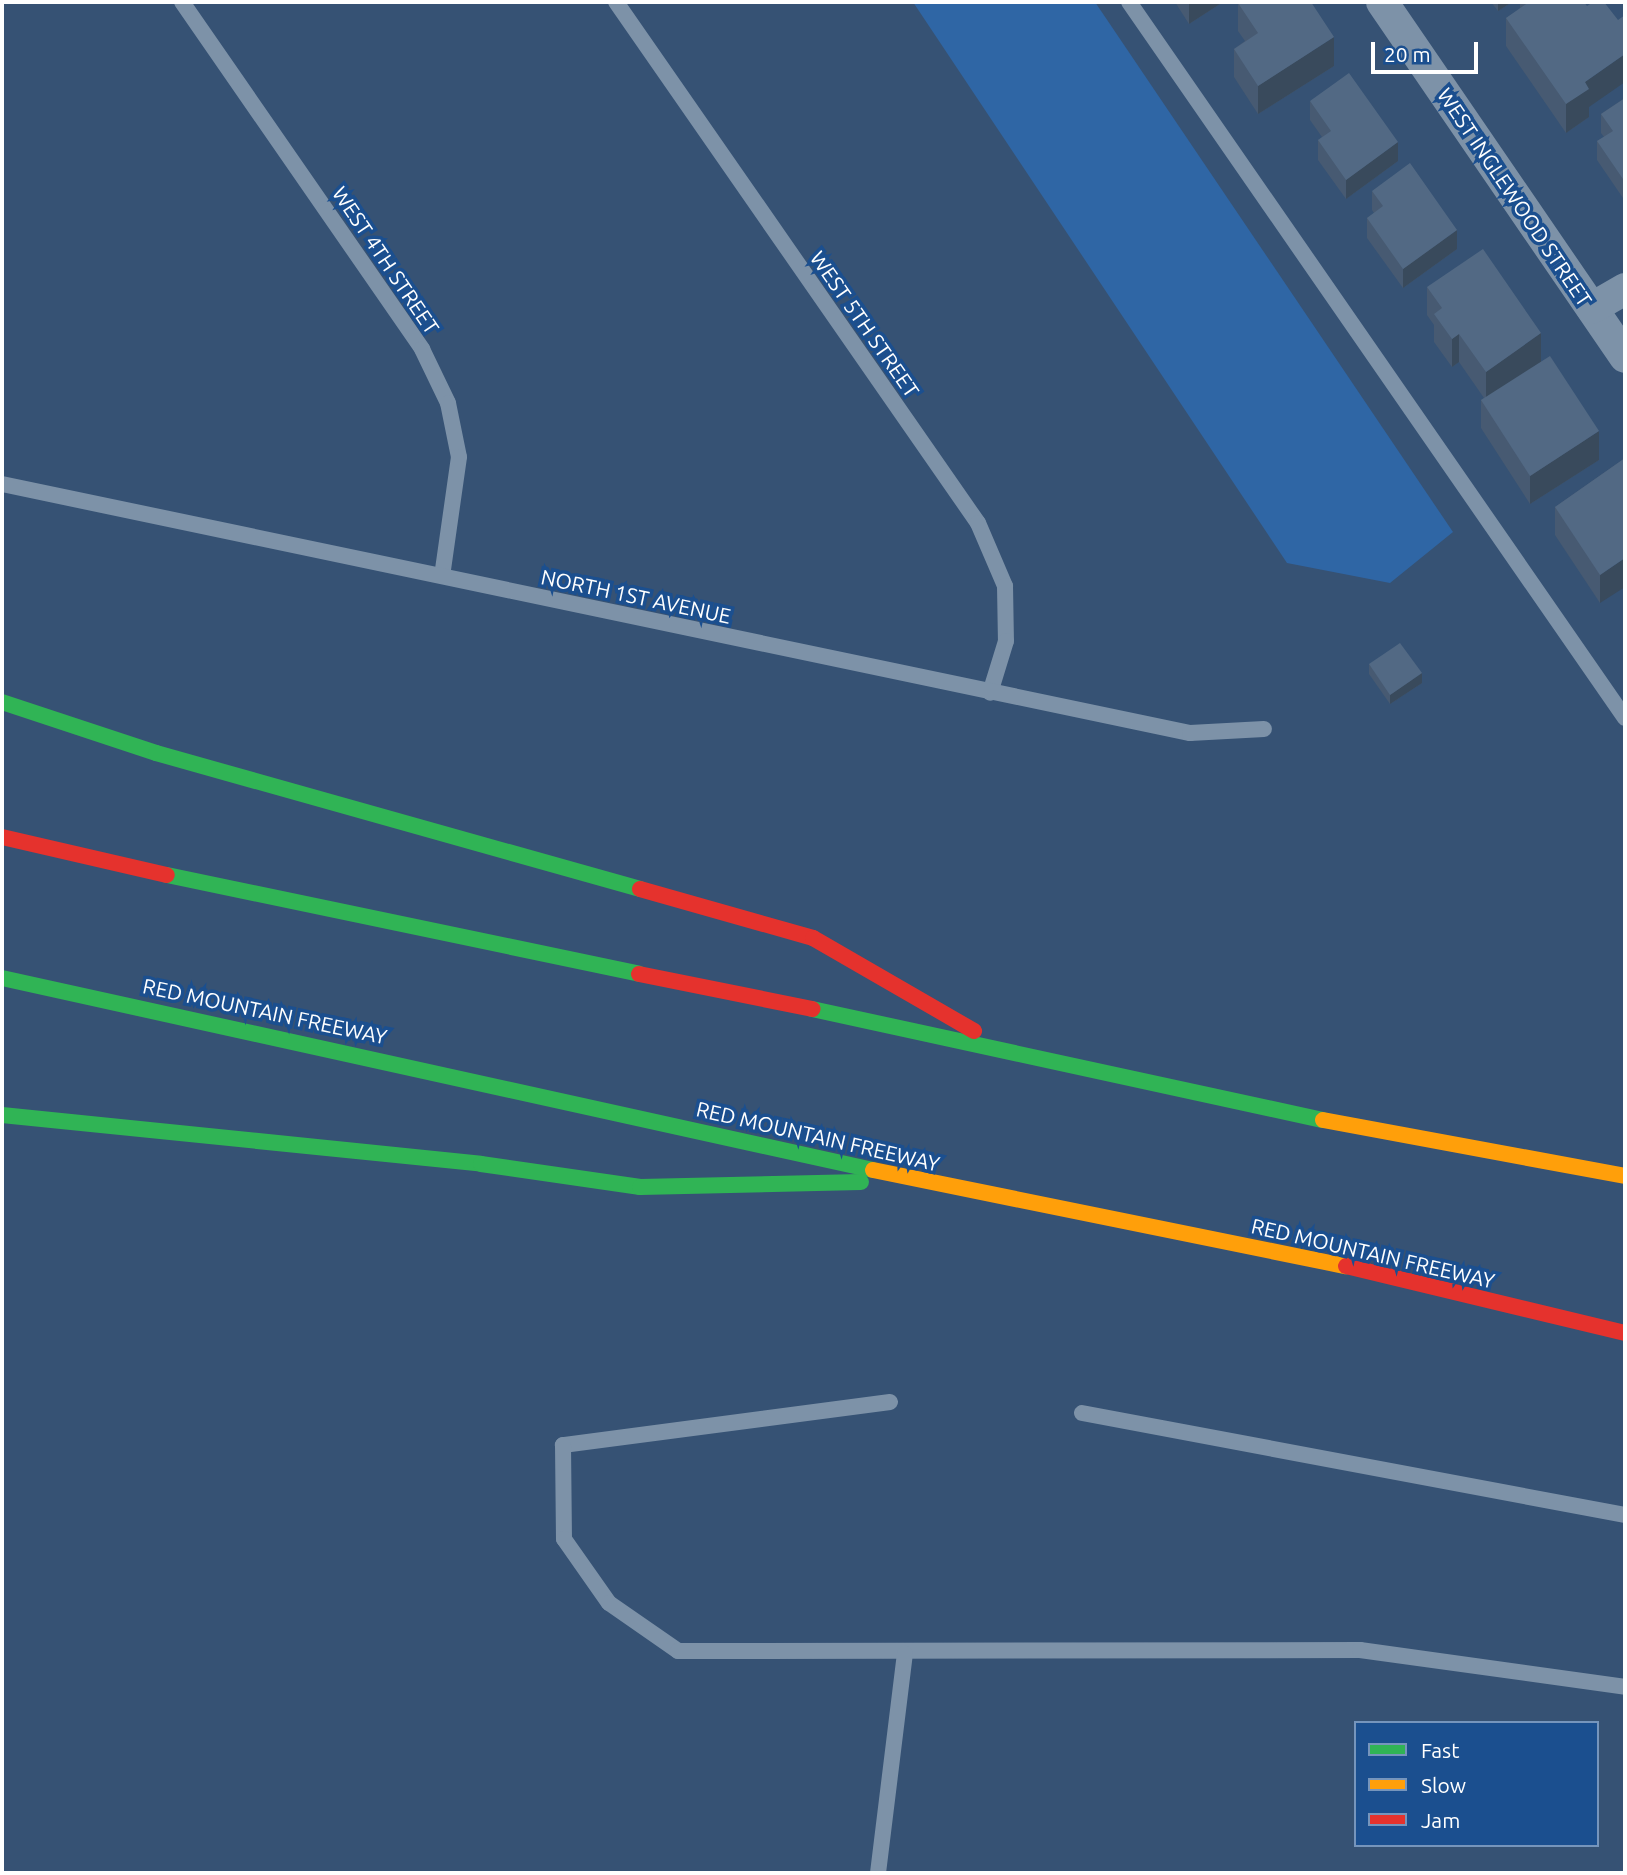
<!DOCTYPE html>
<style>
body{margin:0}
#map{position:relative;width:1627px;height:1875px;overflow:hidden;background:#365274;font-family:Ubuntu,sans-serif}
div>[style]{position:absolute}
.green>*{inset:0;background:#2f66a5}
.lane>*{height:16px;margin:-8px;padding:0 8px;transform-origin:8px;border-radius:8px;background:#7d92a8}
.street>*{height:32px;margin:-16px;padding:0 16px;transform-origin:16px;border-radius:16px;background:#7d92a8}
.fast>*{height:16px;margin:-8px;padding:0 8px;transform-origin:8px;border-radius:8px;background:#30b455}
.slow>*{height:16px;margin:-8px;padding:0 8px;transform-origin:8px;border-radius:8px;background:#ff9f0a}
.jam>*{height:16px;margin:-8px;padding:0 8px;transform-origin:8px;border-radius:8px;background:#e5322d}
.wall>*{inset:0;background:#475a72}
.shaded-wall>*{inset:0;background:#394a5c}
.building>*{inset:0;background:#526984}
span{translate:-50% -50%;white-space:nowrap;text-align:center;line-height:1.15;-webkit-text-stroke:7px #1b4f8f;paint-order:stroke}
.street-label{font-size:21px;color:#fff}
.frame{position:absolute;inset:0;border:4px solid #fff;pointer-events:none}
.legend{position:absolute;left:1354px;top:1721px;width:245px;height:126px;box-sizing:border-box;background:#1b4f8f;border:2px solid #7695bc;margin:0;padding:9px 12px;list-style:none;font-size:21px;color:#fff}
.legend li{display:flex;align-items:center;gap:14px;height:35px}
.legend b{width:35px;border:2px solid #7695bc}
.scale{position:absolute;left:1371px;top:42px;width:107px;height:32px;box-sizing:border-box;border:4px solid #fff;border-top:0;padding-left:9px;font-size:21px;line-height:24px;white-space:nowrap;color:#fff;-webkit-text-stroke:5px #1b4f8f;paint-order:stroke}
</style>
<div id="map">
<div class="green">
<div style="clip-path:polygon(913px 2px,1095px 2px,1453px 532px,1390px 583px,1287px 563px)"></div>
</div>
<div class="lane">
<div style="left:182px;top:2px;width:422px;rotate:55.3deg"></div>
<div style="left:422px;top:349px;width:60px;rotate:64.3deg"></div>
<div style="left:448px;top:403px;width:55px;rotate:78.5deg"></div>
<div style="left:459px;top:457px;width:120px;rotate:98.1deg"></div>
<div style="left:616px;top:2px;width:634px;rotate:55.21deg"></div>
<div style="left:978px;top:523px;width:69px;rotate:66.8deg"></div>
<div style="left:1005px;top:586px;width:55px;rotate:89deg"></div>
<div style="left:1006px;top:641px;width:54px;rotate:107.1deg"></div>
<div style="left:1129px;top:2px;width:871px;rotate:55.29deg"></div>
<div style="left:2px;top:484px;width:1214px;rotate:11.84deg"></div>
<div style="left:1190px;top:733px;width:74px;rotate:-3.1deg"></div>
<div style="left:890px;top:1402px;width:330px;rotate:172.5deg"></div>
<div style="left:563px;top:1445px;width:94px;rotate:89.4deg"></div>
<div style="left:564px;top:1539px;width:78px;rotate:54.9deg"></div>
<div style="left:609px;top:1603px;width:84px;rotate:34.8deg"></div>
<div style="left:678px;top:1651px;width:682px;rotate:-0.08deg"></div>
<div style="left:1360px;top:1650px;width:268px;rotate:7.9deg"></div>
<div style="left:1082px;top:1413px;width:552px;rotate:10.64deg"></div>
<div style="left:878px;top:1873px;width:221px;rotate:-83deg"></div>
</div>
<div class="street">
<div style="left:1382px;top:2px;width:430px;rotate:55.6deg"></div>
<div style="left:1592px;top:308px;width:38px;rotate:-30deg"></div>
</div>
<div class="fast">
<div style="left:2px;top:702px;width:162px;rotate:18.3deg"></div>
<div style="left:156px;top:753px;width:503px;rotate:15.69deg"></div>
<div style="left:167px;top:875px;width:482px;rotate:11.8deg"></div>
<div style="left:2px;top:978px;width:892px;rotate:12.43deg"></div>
<div style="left:812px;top:1009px;width:523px;rotate:12.26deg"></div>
<div style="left:2px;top:1115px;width:481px;rotate:5.8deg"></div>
<div style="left:481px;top:1164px;width:161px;rotate:8.2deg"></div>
<div style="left:640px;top:1187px;width:221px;rotate:-1.3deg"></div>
</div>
<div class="slow">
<div style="left:1323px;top:1120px;width:307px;rotate:10.5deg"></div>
<div style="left:873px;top:1170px;width:483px;rotate:11.5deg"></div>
</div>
<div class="jam">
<div style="left:2px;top:837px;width:169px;rotate:13deg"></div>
<div style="left:640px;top:889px;width:180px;rotate:15.8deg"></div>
<div style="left:813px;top:938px;width:186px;rotate:30deg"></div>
<div style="left:639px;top:974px;width:177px;rotate:11.4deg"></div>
<div style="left:1346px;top:1266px;width:287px;rotate:13.5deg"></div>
</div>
<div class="wall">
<div style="clip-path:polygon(1175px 2px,1223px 2px,1189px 24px)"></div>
<div style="clip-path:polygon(1491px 2px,1512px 2px,1498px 11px)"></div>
<div style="clip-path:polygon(1520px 2px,1584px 2px,1589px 117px,1566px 133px,1506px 46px,1506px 18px,1520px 9px)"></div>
<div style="clip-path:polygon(1238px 3px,1334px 66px,1258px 114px,1234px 77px,1234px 49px,1245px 41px,1238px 31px)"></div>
<div style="clip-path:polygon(1625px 98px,1625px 201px,1597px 160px,1597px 141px,1604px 137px,1601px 133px,1601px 114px)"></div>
<div style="clip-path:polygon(1310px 101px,1398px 161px,1346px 199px,1318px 160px,1318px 140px,1322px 137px,1310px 120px)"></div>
<div style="clip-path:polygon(1372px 191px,1457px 249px,1403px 288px,1367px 238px,1367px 218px,1374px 213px,1372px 210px)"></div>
<div style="clip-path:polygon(1427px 287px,1541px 361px,1599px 460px,1530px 504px,1481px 428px,1481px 400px,1484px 398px,1459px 362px,1452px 367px,1434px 342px,1434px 325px,1427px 315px)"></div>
<div style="clip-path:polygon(1625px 458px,1600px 603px,1555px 535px,1555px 507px)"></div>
<div style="clip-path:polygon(1369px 664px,1422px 683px,1390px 704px,1369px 674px)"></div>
</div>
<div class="shaded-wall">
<div style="clip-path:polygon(1189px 2px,1223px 2px,1189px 24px)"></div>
<div style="clip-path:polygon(1498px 2px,1512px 2px,1498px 11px)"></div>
<div style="clip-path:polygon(1334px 37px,1334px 66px,1258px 114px,1258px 86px)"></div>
<div style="clip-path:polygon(1625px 54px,1625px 82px,1589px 107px,1589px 117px,1566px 133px,1566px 104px,1585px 82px)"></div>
<div style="clip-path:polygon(1398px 142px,1398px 161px,1346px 199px,1346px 180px)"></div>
<div style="clip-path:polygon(1457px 230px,1457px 249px,1403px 288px,1403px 269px)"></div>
<div style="clip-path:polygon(1541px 333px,1541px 362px,1486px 400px,1486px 372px)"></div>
<div style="clip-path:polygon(1459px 334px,1459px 362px,1452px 367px,1452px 339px)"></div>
<div style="clip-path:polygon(1599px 431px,1599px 460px,1530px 504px,1530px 476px)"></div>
<div style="clip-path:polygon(1625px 558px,1625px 587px,1600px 603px,1600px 575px)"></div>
<div style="clip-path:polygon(1422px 673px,1422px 683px,1390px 704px,1390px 695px)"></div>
</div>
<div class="building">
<div style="clip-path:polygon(1240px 2px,1311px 2px,1334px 37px,1258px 86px,1234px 49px,1258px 33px,1238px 3px)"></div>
<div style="clip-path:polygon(1529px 2px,1584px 2px,1587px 6px,1593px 2px,1604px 2px,1618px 20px,1625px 15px,1625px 54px,1585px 82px,1589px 89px,1566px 104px,1506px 18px)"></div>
<div style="clip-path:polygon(1349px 73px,1398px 142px,1346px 180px,1318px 140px,1331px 131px,1310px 101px)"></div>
<div style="clip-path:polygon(1625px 98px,1625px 182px,1597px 141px,1613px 131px,1601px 114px)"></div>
<div style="clip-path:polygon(1410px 163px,1457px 230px,1403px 269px,1367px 218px,1383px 206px,1372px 191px)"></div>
<div style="clip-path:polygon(1483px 249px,1541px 333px,1486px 372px,1459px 334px,1452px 339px,1434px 314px,1442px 308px,1427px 287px)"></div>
<div style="clip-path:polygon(1550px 356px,1599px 431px,1530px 476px,1481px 400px)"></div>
<div style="clip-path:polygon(1625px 458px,1625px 558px,1600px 575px,1555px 507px)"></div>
<div style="clip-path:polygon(1400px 643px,1422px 673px,1390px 695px,1369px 664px)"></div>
</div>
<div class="street-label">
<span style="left:1515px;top:197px;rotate:56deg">WEST INGLEWOOD STREET</span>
<span style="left:386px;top:260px;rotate:56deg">WEST 4TH STREET</span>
<span style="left:865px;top:324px;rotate:55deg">WEST 5TH STREET</span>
<span style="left:636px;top:596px;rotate:12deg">NORTH 1ST AVENUE</span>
<span style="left:265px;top:1011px;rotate:12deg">RED MOUNTAIN FREEWAY</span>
<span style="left:818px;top:1136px;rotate:13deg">RED MOUNTAIN FREEWAY</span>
<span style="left:1373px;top:1253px;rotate:13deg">RED MOUNTAIN FREEWAY</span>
</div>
<div class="frame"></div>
<ul class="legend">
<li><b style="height:9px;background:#30b455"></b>Fast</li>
<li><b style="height:9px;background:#ff9f0a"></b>Slow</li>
<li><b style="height:9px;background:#e5322d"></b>Jam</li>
</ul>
<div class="scale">20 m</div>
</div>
